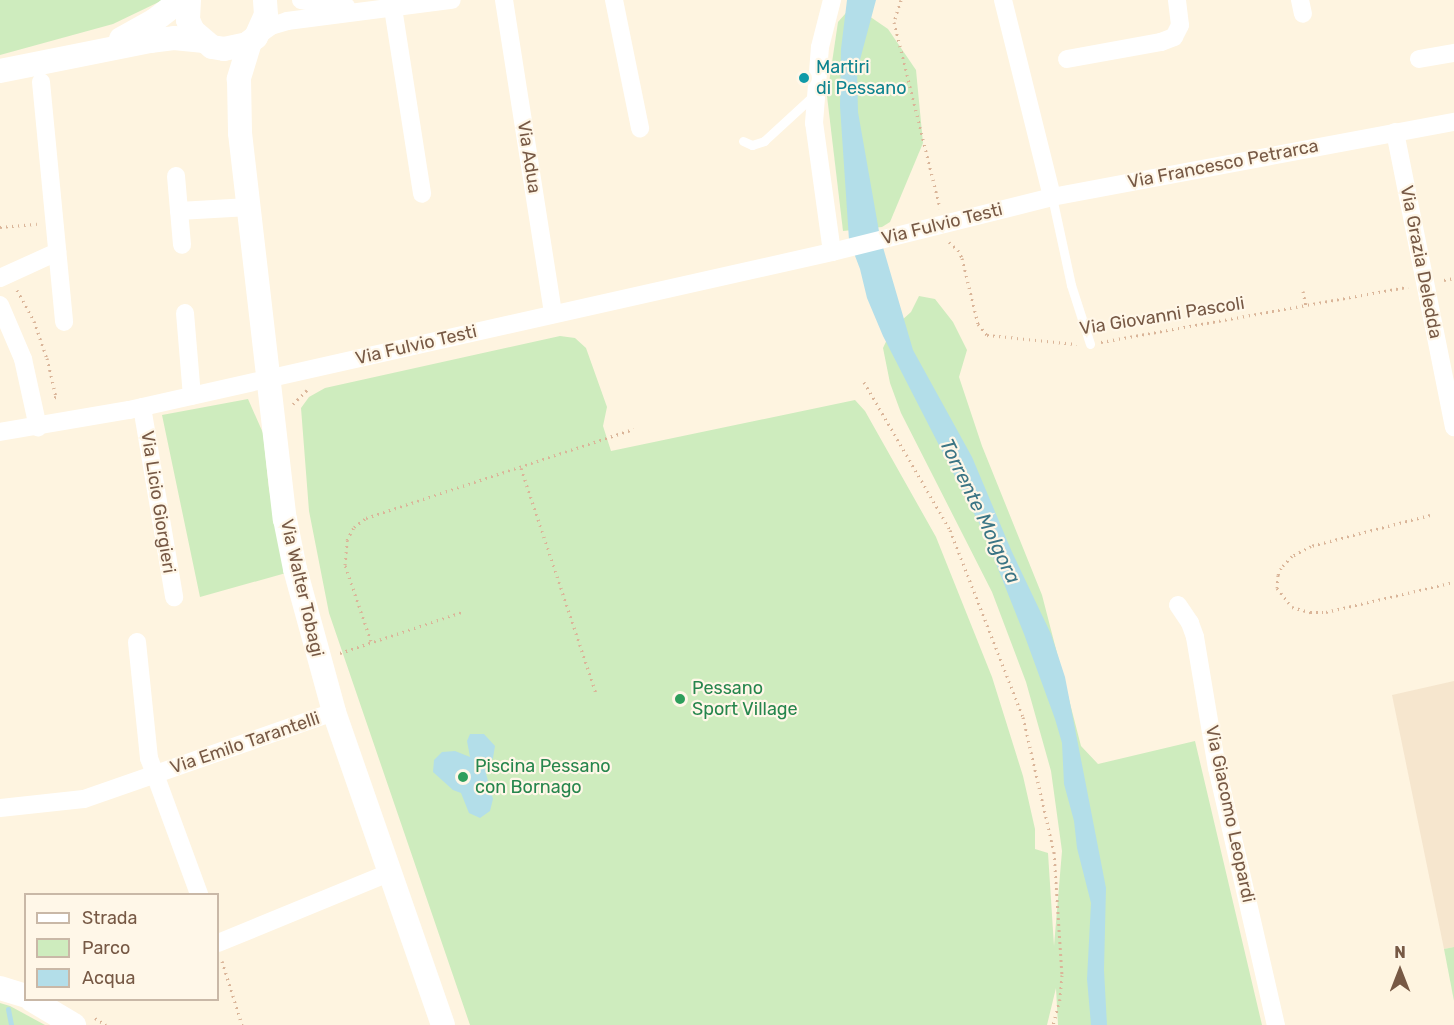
<!DOCTYPE html>
<style>
body{margin:0}
#map{position:relative;width:1454px;height:1025px;overflow:hidden;background:#fef4e0;font-family:Rubik,sans-serif}
div>[style]{position:absolute}
.residential>*{inset:0;background:#f6e6ce}
.green>*{inset:0;background:#ceecbe}
.water>*{inset:0;background:#b3dee9}
.stream>*{height:5px;margin:-2.5px;padding:0 2.5px;transform-origin:2.5px;border-radius:2.5px;background:#b3dee9}
.path>*{height:3px;margin-top:-1.5px;transform-origin:0;background:repeating-linear-gradient(90deg,#dab599 0 1.5px,transparent 0 6px)}
.lane>*{height:9px;margin:-4.5px;padding:0 4.5px;transform-origin:4.5px;border-radius:4.5px;background:#fff}
.street>*{height:18px;margin:-9px;padding:0 9px;transform-origin:9px;border-radius:9px;background:#fff}
.secondary>*{height:24px;margin:-12px;padding:0 12px;transform-origin:12px;border-radius:12px;background:#fff}
.dots>*{width:16px;height:16px;translate:-50% -50%;box-sizing:border-box;border:3px solid #fff7e8;border-radius:50%}
span{translate:-50% -50%;white-space:nowrap;text-align:center;line-height:1.15;-webkit-text-stroke:4.5px #fff7e8;paint-order:stroke}
.culture-label{font-size:18px;color:#0d838f}
.left{translate:0 -50%;text-align:left}
.street-label{font-size:18px;color:#775945}
.leisure-label{font-size:18px;color:#27864d}
.water-label{font-size:20px;color:#3b7585;font-style:italic}
.legend{position:absolute;left:24px;top:893px;width:195px;height:108px;box-sizing:border-box;background:#fff7e8;border:2px solid #c9b8a7;margin:0;padding:8px 10px;list-style:none;font-size:18px;color:#775945}
.legend li{display:flex;align-items:center;gap:12px;height:30px}
.legend b{width:30px;border:2px solid #c9b8a7}
.north{position:absolute;left:1370px;top:941px;width:60px;height:60px;-webkit-text-stroke:4px #fff7e8;paint-order:stroke;rotate:0deg;font-size:16px;font-weight:700;line-height:24px;text-align:center;color:#775945}
.north::after{content:'';display:block;margin:auto;width:21px;height:27px;background:#775945;clip-path:polygon(50% 0,100% 100%,50% 72%,0 100%)}
</style>
<div id="map">
<div class="residential">
<div style="clip-path:polygon(1454px 681px,1454px 947px,1444px 949px,1392px 695px)"></div>
</div>
<div class="green">
<div style="clip-path:polygon(0 0,163px 0,113px 24px,0 55px)"></div>
<div style="clip-path:polygon(853px 5px,888px 29px,916px 70px,923px 143px,890px 222px,882px 227px,843px 231px,827px 96px,838px 22px)"></div>
<div style="clip-path:polygon(919px 296px,935px 299px,953px 322px,967px 350px,959px 377px,982px 446px,1042px 595px,1081px 746px,1098px 764px,1195px 741px,1262px 1025px,1058px 1025px,1056px 988px,1047px 1025px,470px 1025px,329px 613px,309px 511px,301px 408px,309px 397px,325px 388px,560px 336px,575px 338px,586px 348px,607px 407px,603px 426px,611px 451px,855px 400px,865px 411px,936px 537px,992px 677px,1023px 776px,1035px 829px,1035px 849px,1048px 853px,1054px 946px,1062px 851px,1051px 771px,1026px 682px,992px 592px,901px 413px,890px 383px,883px 348px,892px 329px,911px 312px)"></div>
<div style="clip-path:polygon(248px 399px,263px 433px,269px 489px,286px 573px,200px 597px,162px 415px)"></div>
<div style="clip-path:polygon(1454px 947px,1454px 1001px,1444px 949px)"></div>
<div style="clip-path:polygon(0 1003px,10px 1006px,45px 1025px,0 1025px)"></div>
</div>
<div class="water">
<div style="clip-path:polygon(847px 0,876px 0,857px 71px,858px 112px,880px 237px,913px 350px,972px 457px,1012px 552px,1051px 634px,1065px 677px,1106px 888px,1104px 970px,1107px 1025px,1091px 1025px,1087px 979px,1091px 903px,1077px 848px,1074px 821px,1064px 784px,1062px 743px,1055px 719px,1024px 634px,983px 531px,883px 336px,867px 298px,860px 269px,849px 240px,840px 106px,841px 49px)"></div>
<div style="clip-path:polygon(470px 734px,484px 734px,495px 746px,493px 758px,485px 770px,493px 799px,490px 811px,480px 818px,469px 813px,461px 793px,453px 790px,433px 772px,434px 760px,442px 752px,455px 751px,470px 757px,467px 741px)"></div>
</div>
<div class="stream">
<div style="left:8px;top:1009px;width:16px;rotate:79deg"></div>
</div>
<div class="path">
<div style="left:901px;top:0;width:23px;rotate:108deg"></div>
<div style="left:894px;top:22px;width:192px;rotate:76.1deg"></div>
<div style="left:0;top:227px;width:37px;rotate:-5deg"></div>
<div style="left:949px;top:242px;width:12px;rotate:42deg"></div>
<div style="left:958px;top:250px;width:9px;rotate:63deg"></div>
<div style="left:962px;top:258px;width:68px;rotate:76.4deg"></div>
<div style="left:978px;top:324px;width:14px;rotate:51deg"></div>
<div style="left:987px;top:335px;width:90px;rotate:5.7deg"></div>
<div style="left:1444px;top:280px;width:10px;rotate:-11deg"></div>
<div style="left:17px;top:290px;width:35px;rotate:61deg"></div>
<div style="left:34px;top:321px;width:39px;rotate:71deg"></div>
<div style="left:47px;top:358px;width:40px;rotate:77deg"></div>
<div style="left:56px;top:397px;width:5px;rotate:169deg"></div>
<div style="left:1303px;top:291px;width:15px;rotate:79deg"></div>
<div style="left:1101px;top:342px;width:312px;rotate:-10.2deg"></div>
<div style="left:864px;top:382px;width:171px;rotate:59.8deg"></div>
<div style="left:950px;top:530px;width:201px;rotate:68.7deg"></div>
<div style="left:1023px;top:717px;width:139px;rotate:77.1deg"></div>
<div style="left:1054px;top:852px;width:123px;rotate:86.3deg"></div>
<div style="left:1062px;top:975px;width:24px;rotate:95deg"></div>
<div style="left:1060px;top:999px;width:27px;rotate:105deg"></div>
<div style="left:293px;top:404px;width:20px;rotate:-45deg"></div>
<div style="left:521px;top:468px;width:238px;rotate:71.6deg"></div>
<div style="left:1430px;top:515px;width:123px;rotate:165.4deg"></div>
<div style="left:1311px;top:546px;width:21px;rotate:152deg"></div>
<div style="left:1292px;top:556px;width:16px;rotate:133deg"></div>
<div style="left:1281px;top:568px;width:8px;rotate:113deg"></div>
<div style="left:1278px;top:575px;width:13px;rotate:94deg"></div>
<div style="left:1277px;top:588px;width:24px;rotate:52deg"></div>
<div style="left:1292px;top:607px;width:19px;rotate:16deg"></div>
<div style="left:1310px;top:612px;width:16px"></div>
<div style="left:1326px;top:612px;width:131px;rotate:-13.2deg"></div>
<div style="left:371px;top:641px;width:80px;rotate:-108.9deg"></div>
<div style="left:345px;top:565px;width:25px;rotate:-85deg"></div>
<div style="left:347px;top:540px;width:15px;rotate:-62deg"></div>
<div style="left:354px;top:527px;width:15px;rotate:-37deg"></div>
<div style="left:366px;top:518px;width:282px;rotate:-18.4deg"></div>
<div style="left:340px;top:653px;width:129px;rotate:-18.6deg"></div>
<div style="left:222px;top:961px;width:67px;rotate:72.6deg"></div>
<div style="left:95px;top:1018px;width:13px;rotate:32deg"></div>
</div>
<div class="lane">
<div style="left:743px;top:141px;width:10px;rotate:24deg"></div>
<div style="left:752px;top:145px;width:13px;rotate:-18deg"></div>
<div style="left:764px;top:141px;width:68px;rotate:-42.6deg"></div>
<div style="left:1052px;top:197px;width:90px;rotate:77.8deg"></div>
<div style="left:1071px;top:285px;width:62px;rotate:72.1deg"></div>
</div>
<div class="street">
<div style="left:301px;top:0;width:46px;rotate:8.8deg"></div>
<div style="left:504px;top:0;width:318px;rotate:81.1deg"></div>
<div style="left:614px;top:0;width:131px;rotate:78.5deg"></div>
<div style="left:1003px;top:0;width:203px;rotate:76deg"></div>
<div style="left:1300px;top:0;width:14px;rotate:78deg"></div>
<div style="left:393px;top:8px;width:188px;rotate:81.1deg"></div>
<div style="left:256px;top:37px;width:19px;rotate:-36deg"></div>
<div style="left:271px;top:26px;width:17px;rotate:-17deg"></div>
<div style="left:287px;top:21px;width:166px;rotate:-7.3deg"></div>
<div style="left:1067px;top:59px;width:96px;rotate:-10.3deg"></div>
<div style="left:1161px;top:42px;width:14px;rotate:-21deg"></div>
<div style="left:1174px;top:37px;width:13px;rotate:-63deg"></div>
<div style="left:1180px;top:25px;width:25px;rotate:-97deg"></div>
<div style="left:1419px;top:59px;width:36px;rotate:-10deg"></div>
<div style="left:41px;top:82px;width:241px;rotate:84.5deg"></div>
<div style="left:1395px;top:132px;width:301px;rotate:78.7deg"></div>
<div style="left:176px;top:176px;width:69px;rotate:85deg"></div>
<div style="left:179px;top:211px;width:70px;rotate:-3.3deg"></div>
<div style="left:832px;top:252px;width:130px;rotate:-97.9deg"></div>
<div style="left:814px;top:123px;width:76px;rotate:-85.5deg"></div>
<div style="left:820px;top:47px;width:49px;rotate:-75.7deg"></div>
<div style="left:0;top:278px;width:63px;rotate:-24.5deg"></div>
<div style="left:0;top:305px;width:59px;rotate:66.9deg"></div>
<div style="left:23px;top:359px;width:70px;rotate:77.6deg"></div>
<div style="left:185px;top:313px;width:83px;rotate:85.2deg"></div>
<div style="left:142px;top:407px;width:193px;rotate:80.4deg"></div>
<div style="left:0;top:432px;width:131px;rotate:-9.7deg"></div>
<div style="left:129px;top:410px;width:721px;rotate:-12.67deg"></div>
<div style="left:832px;top:252px;width:227px;rotate:-14deg"></div>
<div style="left:1052px;top:197px;width:409px;rotate:-10.6deg"></div>
<div style="left:1178px;top:605px;width:22px;rotate:56deg"></div>
<div style="left:1190px;top:623px;width:15px;rotate:70deg"></div>
<div style="left:1195px;top:637px;width:133px;rotate:80.5deg"></div>
<div style="left:1217px;top:768px;width:264px;rotate:77.1deg"></div>
<div style="left:137px;top:642px;width:117px;rotate:84.1deg"></div>
<div style="left:149px;top:758px;width:145px;rotate:69.8deg"></div>
<div style="left:0;top:808px;width:84px;rotate:-6.1deg"></div>
<div style="left:84px;top:799px;width:265px;rotate:-19.2deg"></div>
<div style="left:218px;top:943px;width:187px;rotate:-22.3deg"></div>
</div>
<div class="secondary">
<div style="left:189px;top:0;width:20px;rotate:93deg"></div>
<div style="left:188px;top:20px;width:12px;rotate:66deg"></div>
<div style="left:193px;top:31px;width:25px;rotate:40deg"></div>
<div style="left:212px;top:47px;width:12px;rotate:9deg"></div>
<div style="left:224px;top:49px;width:24px;rotate:-12deg"></div>
<div style="left:247px;top:44px;width:11px;rotate:-38deg"></div>
<div style="left:256px;top:37px;width:24px;rotate:-66deg"></div>
<div style="left:266px;top:15px;width:15px;rotate:-94deg"></div>
<div style="left:121px;top:39px;width:39px;rotate:-29deg"></div>
<div style="left:155px;top:20px;width:33px;rotate:-38deg"></div>
<div style="left:250px;top:42px;width:39px;rotate:107deg"></div>
<div style="left:239px;top:79px;width:54px;rotate:88.9deg"></div>
<div style="left:240px;top:133px;width:389px;rotate:83.4deg"></div>
<div style="left:285px;top:519px;width:51px;rotate:78.7deg"></div>
<div style="left:295px;top:569px;width:148px;rotate:74.7deg"></div>
<div style="left:334px;top:712px;width:331px;rotate:70.8deg"></div>
<div style="left:0;top:71px;width:153px;rotate:-11.3deg"></div>
<div style="left:150px;top:41px;width:24px;rotate:-7deg"></div>
<div style="left:174px;top:38px;width:28px;rotate:6deg"></div>
<div style="left:0;top:988px;width:27px;rotate:17deg"></div>
<div style="left:32px;top:1000px;width:49px;rotate:30.8deg"></div>
</div>
<div class="dots">
<div style="left:804px;top:78px;background:#0f9aa8"></div>
<div style="left:680px;top:699px;background:#2e9e5b"></div>
<div style="left:463px;top:777px;background:#2e9e5b"></div>
</div>
<div class="culture-label">
<span class="left" style="left:816px;top:78px">Martiri<br>di Pessano</span>
</div>
<div class="street-label">
<span style="left:529px;top:157px;rotate:81deg">Via Adua</span>
<span style="left:1223px;top:164px;rotate:-11deg">Via Francesco Petrarca</span>
<span style="left:942px;top:224px;rotate:-14deg">Via Fulvio Testi</span>
<span style="left:1421px;top:262px;rotate:79deg">Via Grazia Deledda</span>
<span style="left:1162px;top:316px;rotate:-9deg">Via Giovanni Pascoli</span>
<span style="left:416px;top:345px;rotate:-13deg">Via Fulvio Testi</span>
<span style="left:158px;top:502px;rotate:81deg">Via Licio Giorgieri</span>
<span style="left:302px;top:588px;rotate:77deg">Via Walter Tobagi</span>
<span style="left:245px;top:743px;rotate:-19deg">Via Emilo Tarantelli</span>
<span style="left:1230px;top:814px;rotate:78deg">Via Giacomo Leopardi</span>
</div>
<div class="leisure-label">
<span class="left" style="left:692px;top:699px">Pessano<br>Sport Village</span>
<span class="left" style="left:475px;top:777px">Piscina Pessano<br>con Bornago</span>
</div>
<div class="water-label">
<span style="left:980px;top:511px;rotate:64deg">Torrente Molgora</span>
</div>
<ul class="legend">
<li><b style="height:8px;background:#fff"></b>Strada</li>
<li><b style="height:16px;background:#ceecbe"></b>Parco</li>
<li><b style="height:16px;background:#b3dee9"></b>Acqua</li>
</ul>
<div class="north">N</div>
</div>
